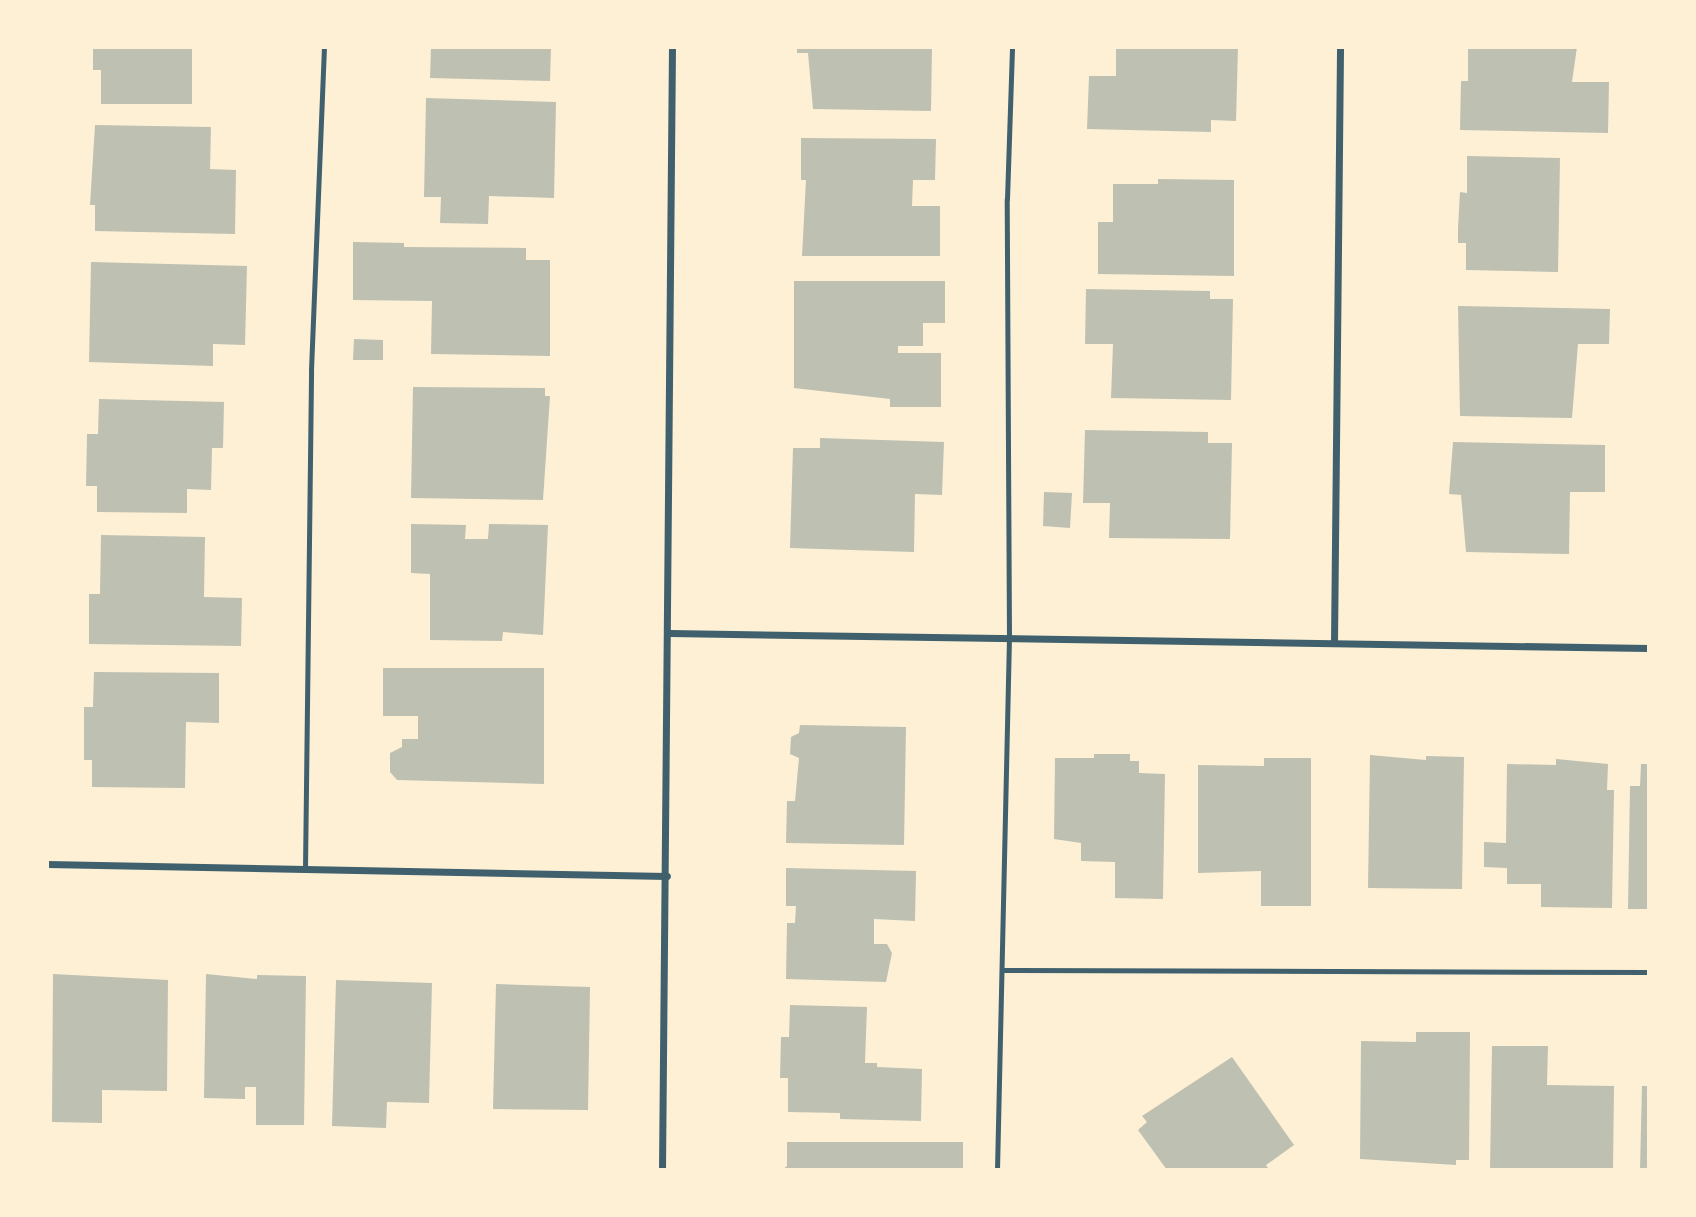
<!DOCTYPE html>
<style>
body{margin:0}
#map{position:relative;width:1696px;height:1217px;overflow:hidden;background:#fdf0d5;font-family:Ubuntu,sans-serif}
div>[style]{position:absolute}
.building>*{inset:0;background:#bec0b2}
.service>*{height:5px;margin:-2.5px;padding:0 2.5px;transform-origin:2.5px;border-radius:2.5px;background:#3f606c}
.minor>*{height:7px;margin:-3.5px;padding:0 3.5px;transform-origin:3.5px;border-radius:3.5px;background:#3f606c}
span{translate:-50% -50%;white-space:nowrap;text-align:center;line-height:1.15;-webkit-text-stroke:5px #fdf0d5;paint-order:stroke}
.frame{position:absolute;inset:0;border:49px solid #fdf0d5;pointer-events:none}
</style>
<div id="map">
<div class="building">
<div style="clip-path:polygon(93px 47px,192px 47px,192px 104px,101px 104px,101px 70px,93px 70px)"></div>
<div style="clip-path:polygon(431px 47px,551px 47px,550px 81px,430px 78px)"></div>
<div style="clip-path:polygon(797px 47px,932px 47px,931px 111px,813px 109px,808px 53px,797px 53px)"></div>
<div style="clip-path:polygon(1116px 47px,1238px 47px,1236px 121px,1211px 120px,1211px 132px,1087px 129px,1089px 76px,1116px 76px)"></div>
<div style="clip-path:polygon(1468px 47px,1577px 47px,1572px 82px,1609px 82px,1608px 133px,1460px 130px,1461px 81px,1468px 81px)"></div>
<div style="clip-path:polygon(426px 98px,556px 102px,554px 198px,489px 196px,488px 224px,440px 223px,441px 197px,424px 197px)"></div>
<div style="clip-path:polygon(95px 125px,211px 127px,210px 169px,236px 170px,235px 234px,95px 231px,95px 205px,90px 205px)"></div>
<div style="clip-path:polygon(801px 138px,936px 139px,935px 180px,913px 180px,912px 206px,940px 206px,940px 256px,802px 256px,806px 180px,801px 180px)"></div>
<div style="clip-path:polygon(1467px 156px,1560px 158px,1558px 272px,1466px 270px,1466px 243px,1458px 243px,1458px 228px,1460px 192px,1467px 193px)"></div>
<div style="clip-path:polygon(1158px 179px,1234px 180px,1234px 276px,1098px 274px,1098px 222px,1113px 222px,1113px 184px,1158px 184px)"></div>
<div style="clip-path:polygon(353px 242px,404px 243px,404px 247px,526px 248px,526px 260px,550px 260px,550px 356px,431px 354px,432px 301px,353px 300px)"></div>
<div style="clip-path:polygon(91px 262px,247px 266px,245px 345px,213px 344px,213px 366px,89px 362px)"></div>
<div style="clip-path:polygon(794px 281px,945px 281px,945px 323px,923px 323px,923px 346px,898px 346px,898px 353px,941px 353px,941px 407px,890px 407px,890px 399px,794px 388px)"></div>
<div style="clip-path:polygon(1086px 289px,1210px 291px,1210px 299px,1233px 299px,1231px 400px,1111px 398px,1113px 344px,1085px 344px)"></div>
<div style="clip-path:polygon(1458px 306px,1610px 309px,1609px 344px,1578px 344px,1572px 418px,1460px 416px)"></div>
<div style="clip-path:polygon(354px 339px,383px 340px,383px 360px,353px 360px)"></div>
<div style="clip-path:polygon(413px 387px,545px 388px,545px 396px,550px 396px,543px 500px,411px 498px)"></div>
<div style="clip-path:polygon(99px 399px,224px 402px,223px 448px,212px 448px,211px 490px,187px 489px,187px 513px,97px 512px,97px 486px,86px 486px,87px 434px,98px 434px)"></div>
<div style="clip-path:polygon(1085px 430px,1208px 432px,1208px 443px,1232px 443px,1230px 539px,1109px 538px,1110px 503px,1083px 503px)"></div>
<div style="clip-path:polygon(820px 438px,944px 442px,942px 495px,915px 494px,914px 552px,790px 548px,793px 448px,820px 448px)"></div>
<div style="clip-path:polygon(1453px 442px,1605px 445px,1605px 492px,1570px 492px,1569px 554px,1466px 552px,1461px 495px,1449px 494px)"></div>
<div style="clip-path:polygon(1044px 492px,1072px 493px,1070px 528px,1043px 526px)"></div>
<div style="clip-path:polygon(411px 524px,466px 525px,465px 539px,488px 539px,489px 524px,548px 525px,543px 635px,503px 632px,502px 641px,430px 640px,430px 574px,411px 573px)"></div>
<div style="clip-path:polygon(101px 535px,205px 537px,204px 597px,242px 598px,241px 646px,89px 644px,89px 594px,100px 594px)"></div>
<div style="clip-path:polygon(383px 668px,544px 668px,544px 784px,397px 780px,390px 772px,390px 753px,402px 747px,402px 739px,418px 739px,418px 716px,383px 716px)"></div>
<div style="clip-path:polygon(94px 672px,219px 673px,219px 723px,186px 722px,185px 788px,92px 787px,92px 760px,84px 760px,84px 707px,93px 707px)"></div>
<div style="clip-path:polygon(800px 725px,906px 727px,904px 845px,786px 843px,787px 801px,795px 801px,799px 758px,790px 754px,791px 737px,799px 733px)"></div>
<div style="clip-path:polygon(1094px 754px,1130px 754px,1130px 761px,1139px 761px,1139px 773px,1165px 774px,1163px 899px,1115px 898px,1115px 862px,1081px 861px,1081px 843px,1054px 839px,1055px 758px,1094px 758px)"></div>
<div style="clip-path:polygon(1370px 755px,1426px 760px,1426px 756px,1464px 757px,1462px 889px,1368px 888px)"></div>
<div style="clip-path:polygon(1264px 758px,1311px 758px,1311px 906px,1261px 906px,1261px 871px,1198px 873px,1198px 765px,1264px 766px)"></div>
<div style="clip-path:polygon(1556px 759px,1608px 764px,1607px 790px,1614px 790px,1612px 908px,1541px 907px,1541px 884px,1507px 884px,1507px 868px,1484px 867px,1484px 842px,1506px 843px,1507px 764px,1556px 765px)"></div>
<div style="clip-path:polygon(1641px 764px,1649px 764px,1649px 909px,1628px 909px,1630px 786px,1640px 786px)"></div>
<div style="clip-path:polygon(786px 868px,916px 871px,915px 921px,874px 919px,874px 944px,887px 944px,892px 953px,886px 982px,786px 979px,787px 923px,795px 923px,796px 906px,786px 906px)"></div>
<div style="clip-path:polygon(53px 974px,168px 980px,167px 1091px,102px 1090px,102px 1123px,52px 1122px)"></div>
<div style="clip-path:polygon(206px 974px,257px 979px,257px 975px,306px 976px,304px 1125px,256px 1125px,256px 1087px,245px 1087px,245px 1099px,204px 1098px)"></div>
<div style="clip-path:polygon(336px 980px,432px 983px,429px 1103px,387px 1102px,386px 1128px,332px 1126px)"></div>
<div style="clip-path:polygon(496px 984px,590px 987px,588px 1110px,493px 1109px)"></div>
<div style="clip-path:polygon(790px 1005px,867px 1007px,865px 1063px,877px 1063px,877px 1067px,922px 1069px,921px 1121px,840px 1119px,840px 1113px,788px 1112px,788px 1078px,780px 1078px,781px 1037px,789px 1037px)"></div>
<div style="clip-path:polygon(1416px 1032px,1470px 1032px,1469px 1160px,1456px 1160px,1456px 1165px,1360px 1159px,1361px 1041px,1416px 1042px)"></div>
<div style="clip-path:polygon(1492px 1046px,1548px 1046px,1547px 1085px,1614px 1086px,1613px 1170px,1490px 1170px)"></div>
<div style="clip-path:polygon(1232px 1057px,1294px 1145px,1266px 1165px,1269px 1170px,1167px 1170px,1138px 1130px,1147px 1122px,1142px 1116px)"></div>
<div style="clip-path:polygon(1642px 1086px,1649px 1086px,1649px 1170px,1640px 1170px)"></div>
<div style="clip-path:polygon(787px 1142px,963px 1142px,963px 1170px,782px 1170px,787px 1166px)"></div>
</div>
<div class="service">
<div style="left:305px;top:869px;width:499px;rotate:-89.3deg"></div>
<div style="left:311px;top:370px;width:323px;rotate:-87.7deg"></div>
<div style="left:1002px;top:970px;width:647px;rotate:0.18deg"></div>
<div style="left:997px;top:1170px;width:532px;rotate:-88.71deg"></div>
<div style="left:1009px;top:638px;width:439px;rotate:-90.3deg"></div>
<div style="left:1007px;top:199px;width:152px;rotate:-88.1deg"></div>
</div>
<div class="minor">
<div style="left:669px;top:633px;width:980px;rotate:0.88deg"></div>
<div style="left:1334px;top:643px;width:596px;rotate:-89.42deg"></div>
<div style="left:47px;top:864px;width:620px;rotate:1.11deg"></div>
<div style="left:662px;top:1170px;width:1123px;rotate:-89.49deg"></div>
</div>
<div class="frame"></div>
</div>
